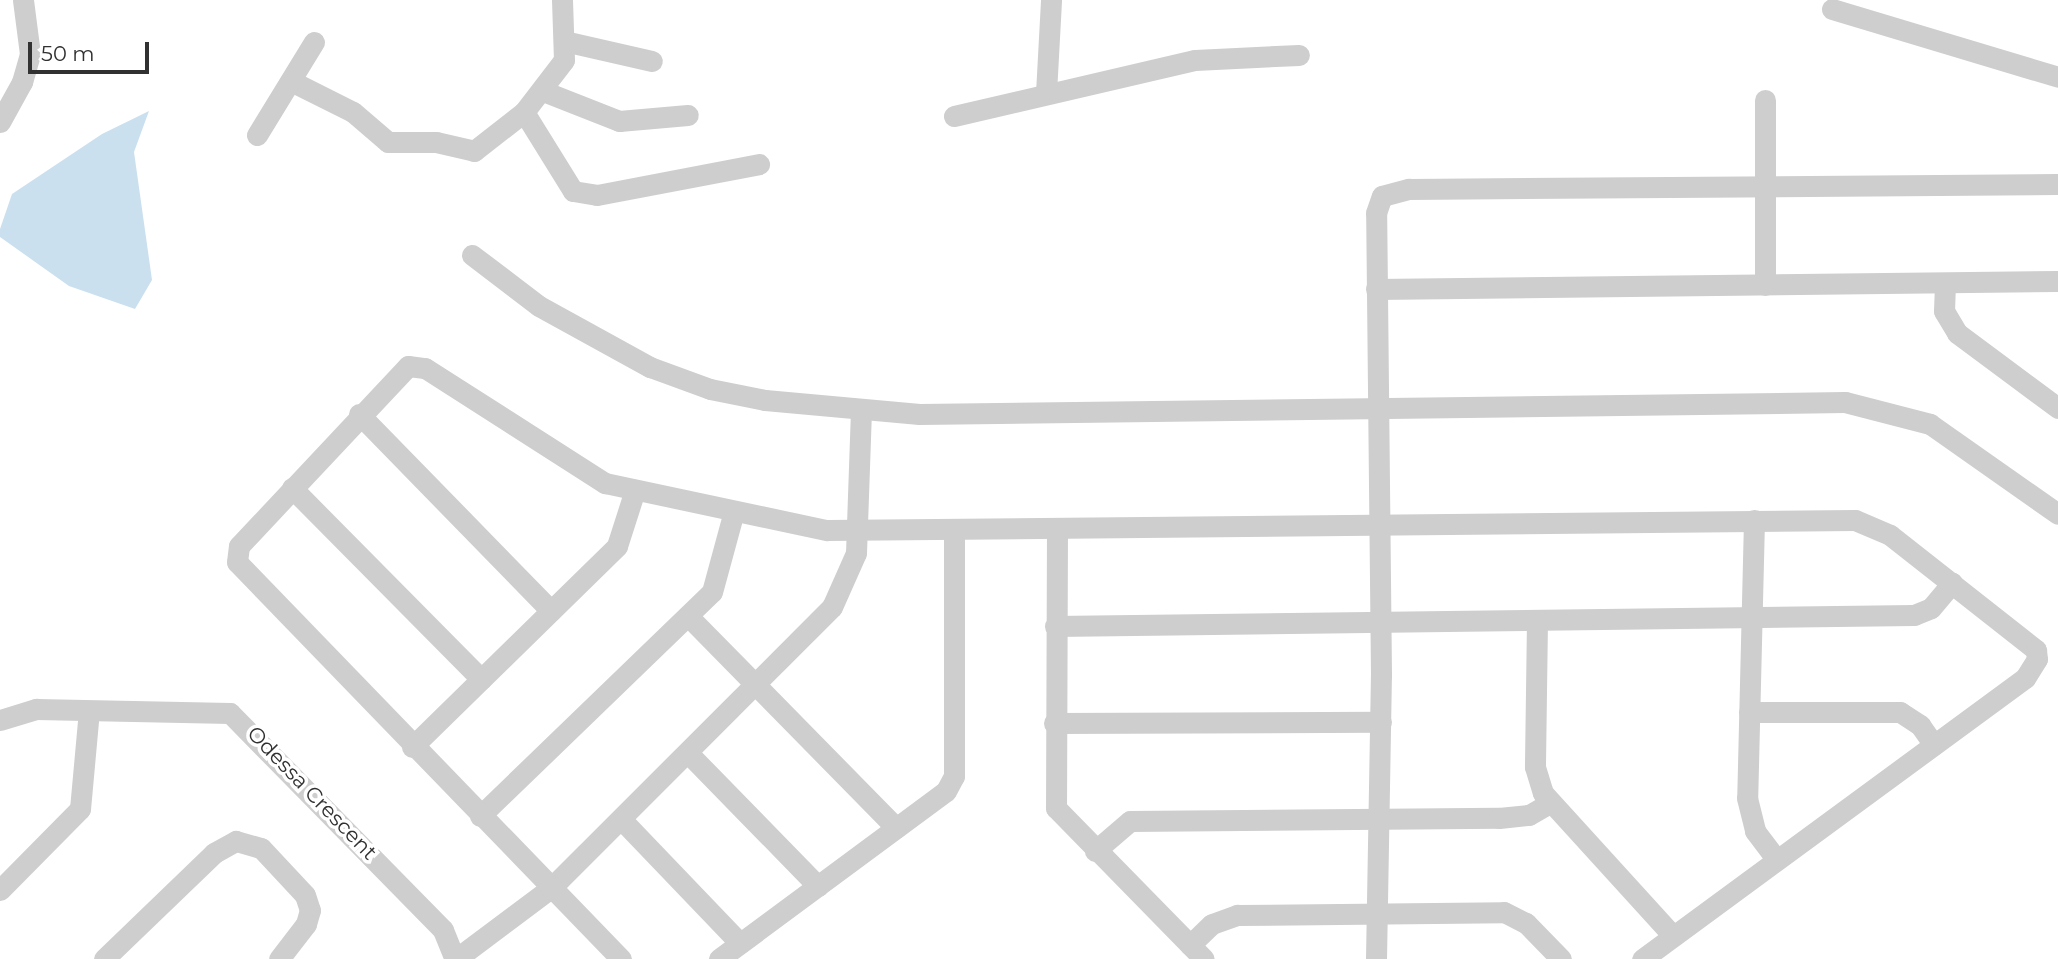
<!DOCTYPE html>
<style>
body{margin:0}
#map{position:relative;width:2058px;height:959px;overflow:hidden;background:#fff;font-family:Montserrat,sans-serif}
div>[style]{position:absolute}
.water>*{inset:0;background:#cae0ef}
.minor>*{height:21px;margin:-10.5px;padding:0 10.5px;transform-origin:10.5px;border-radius:10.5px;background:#cecece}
span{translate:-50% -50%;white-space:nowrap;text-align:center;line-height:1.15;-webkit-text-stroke:7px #fff;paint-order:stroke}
.street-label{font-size:21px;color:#313131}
.scale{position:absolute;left:28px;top:42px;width:121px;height:32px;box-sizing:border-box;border:4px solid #313131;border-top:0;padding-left:9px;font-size:21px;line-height:24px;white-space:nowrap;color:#313131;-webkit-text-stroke:5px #fff;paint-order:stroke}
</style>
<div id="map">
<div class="water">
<div style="clip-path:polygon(149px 111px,134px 152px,152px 280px,135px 309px,69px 286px,0 237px,0 229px,12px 194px,102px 134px)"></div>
</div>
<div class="minor">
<div style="left:562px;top:0;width:60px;rotate:88.1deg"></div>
<div style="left:564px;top:60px;width:66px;rotate:127.6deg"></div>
<div style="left:524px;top:112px;width:93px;rotate:58.2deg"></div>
<div style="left:573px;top:191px;width:24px;rotate:9deg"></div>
<div style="left:597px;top:195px;width:165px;rotate:-10.8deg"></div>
<div style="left:1832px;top:9px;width:236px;rotate:16.7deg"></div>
<div style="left:564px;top:41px;width:90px;rotate:12.8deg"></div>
<div style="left:291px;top:81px;width:69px;rotate:26.6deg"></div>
<div style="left:353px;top:112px;width:46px;rotate:40.6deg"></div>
<div style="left:388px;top:142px;width:48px"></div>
<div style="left:436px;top:142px;width:39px;rotate:13deg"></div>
<div style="left:474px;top:151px;width:63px;rotate:-38deg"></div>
<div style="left:543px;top:91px;width:82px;rotate:21.5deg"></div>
<div style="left:619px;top:121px;width:69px;rotate:-5deg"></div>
<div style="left:1046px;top:93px;width:93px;rotate:-86.9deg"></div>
<div style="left:954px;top:116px;width:247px;rotate:-13.1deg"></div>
<div style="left:1195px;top:60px;width:104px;rotate:-2.8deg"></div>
<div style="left:0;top:122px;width:46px;rotate:-61.2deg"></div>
<div style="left:22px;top:82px;width:29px;rotate:-74deg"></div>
<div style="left:30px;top:54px;width:54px;rotate:-97.4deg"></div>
<div style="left:257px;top:135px;width:109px;rotate:-58.5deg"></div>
<div style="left:472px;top:255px;width:84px;rotate:37.3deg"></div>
<div style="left:539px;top:306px;width:127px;rotate:28.8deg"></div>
<div style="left:650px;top:367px;width:64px;rotate:20.1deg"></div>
<div style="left:710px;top:389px;width:56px;rotate:11.3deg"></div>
<div style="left:765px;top:400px;width:155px;rotate:5.2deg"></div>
<div style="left:919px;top:414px;width:926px;rotate:-0.74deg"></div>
<div style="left:1845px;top:402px;width:88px;rotate:14.5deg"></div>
<div style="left:1930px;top:424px;width:156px;rotate:35.1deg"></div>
<div style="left:1945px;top:283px;width:28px;rotate:92deg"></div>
<div style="left:1944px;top:311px;width:26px;rotate:59deg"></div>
<div style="left:1957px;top:333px;width:126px;rotate:36.6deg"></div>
<div style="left:1765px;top:285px;width:185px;rotate:-90deg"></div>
<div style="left:1376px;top:289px;width:682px;rotate:-0.67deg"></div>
<div style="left:359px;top:414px;width:275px;rotate:45.7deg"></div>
<div style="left:292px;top:488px;width:269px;rotate:45.3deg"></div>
<div style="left:1754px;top:520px;width:278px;rotate:91.4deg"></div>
<div style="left:1747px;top:798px;width:34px;rotate:76deg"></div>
<div style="left:1755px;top:831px;width:36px;rotate:53deg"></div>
<div style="left:1057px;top:529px;width:279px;rotate:90.2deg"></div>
<div style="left:1056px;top:808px;width:211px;rotate:45.6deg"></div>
<div style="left:688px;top:616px;width:297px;rotate:45.5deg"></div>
<div style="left:1537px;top:620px;width:147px;rotate:90.8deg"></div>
<div style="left:1535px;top:767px;width:27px;rotate:73deg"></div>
<div style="left:1543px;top:793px;width:193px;rotate:47.7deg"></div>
<div style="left:1055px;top:626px;width:859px;rotate:-0.73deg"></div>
<div style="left:1914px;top:615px;width:18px;rotate:-22deg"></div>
<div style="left:1931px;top:608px;width:33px;rotate:-50deg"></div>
<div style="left:1749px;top:712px;width:151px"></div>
<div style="left:1900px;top:712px;width:24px;rotate:33deg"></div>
<div style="left:1920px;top:725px;width:24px;rotate:55deg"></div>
<div style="left:0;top:720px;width:38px;rotate:-17deg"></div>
<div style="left:36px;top:709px;width:194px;rotate:1.2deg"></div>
<div style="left:230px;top:713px;width:304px;rotate:45.5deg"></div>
<div style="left:443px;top:930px;width:31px;rotate:68deg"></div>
<div style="left:1054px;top:723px;width:327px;rotate:-0.2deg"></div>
<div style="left:412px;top:747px;width:287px;rotate:-44.4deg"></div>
<div style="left:617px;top:546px;width:59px;rotate:-72.2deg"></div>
<div style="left:688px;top:753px;width:186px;rotate:45.7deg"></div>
<div style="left:480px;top:816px;width:322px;rotate:-44deg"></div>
<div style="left:712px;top:592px;width:84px;rotate:-74.8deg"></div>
<div style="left:621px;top:819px;width:172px;rotate:46.2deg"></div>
<div style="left:1095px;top:851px;width:46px;rotate:-40.6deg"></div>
<div style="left:1130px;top:821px;width:369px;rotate:-0.5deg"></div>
<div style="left:1499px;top:818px;width:30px;rotate:-6deg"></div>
<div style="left:1529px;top:815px;width:24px;rotate:-30deg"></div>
<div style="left:0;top:890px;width:114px;rotate:-45.4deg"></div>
<div style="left:80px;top:809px;width:98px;rotate:-84.8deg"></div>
<div style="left:1190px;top:945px;width:30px;rotate:-44deg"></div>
<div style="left:1212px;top:924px;width:27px;rotate:-20deg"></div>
<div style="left:1237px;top:915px;width:267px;rotate:-0.6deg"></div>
<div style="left:1504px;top:912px;width:25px;rotate:27deg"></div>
<div style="left:1526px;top:923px;width:50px;rotate:45.8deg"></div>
<div style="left:104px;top:959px;width:153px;rotate:-43.9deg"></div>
<div style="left:214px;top:853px;width:25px;rotate:-29deg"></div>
<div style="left:236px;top:841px;width:26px;rotate:16deg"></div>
<div style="left:261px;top:848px;width:64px;rotate:46.9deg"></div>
<div style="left:305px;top:895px;width:16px;rotate:72deg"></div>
<div style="left:310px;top:910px;width:15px;rotate:106deg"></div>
<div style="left:306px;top:924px;width:44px;rotate:127.6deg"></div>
<div style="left:456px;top:959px;width:119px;rotate:-36.8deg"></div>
<div style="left:551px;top:888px;width:397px;rotate:-45deg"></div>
<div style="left:832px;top:607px;width:59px;rotate:-66deg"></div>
<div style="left:856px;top:553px;width:141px;rotate:-88deg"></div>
<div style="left:621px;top:959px;width:552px;rotate:-134.05deg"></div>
<div style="left:237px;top:562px;width:16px;rotate:-83deg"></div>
<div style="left:239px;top:546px;width:247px;rotate:-46.8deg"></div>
<div style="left:408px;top:366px;width:17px;rotate:7deg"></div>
<div style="left:425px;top:368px;width:214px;rotate:32.6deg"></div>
<div style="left:605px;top:483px;width:227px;rotate:12deg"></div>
<div style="left:827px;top:530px;width:1028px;rotate:-0.56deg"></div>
<div style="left:1855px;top:520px;width:38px;rotate:23deg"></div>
<div style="left:1890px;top:535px;width:186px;rotate:38.2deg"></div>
<div style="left:2036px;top:650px;width:9px;rotate:84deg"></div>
<div style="left:2037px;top:659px;width:22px;rotate:122deg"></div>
<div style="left:2025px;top:678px;width:475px;rotate:143.7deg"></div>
<div style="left:719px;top:959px;width:282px;rotate:-36.5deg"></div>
<div style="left:946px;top:791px;width:17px;rotate:-62deg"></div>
<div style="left:954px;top:776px;width:246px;rotate:-90deg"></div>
<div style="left:1376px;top:959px;width:284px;rotate:-89deg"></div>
<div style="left:1381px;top:675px;width:462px;rotate:-90.6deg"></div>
<div style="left:1376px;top:213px;width:18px;rotate:-71deg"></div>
<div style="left:1382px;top:196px;width:28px;rotate:-15deg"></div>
<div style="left:1409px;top:189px;width:649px;rotate:-0.44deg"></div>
</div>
<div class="street-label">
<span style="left:312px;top:793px;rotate:46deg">Odessa Crescent</span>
</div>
<div class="scale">50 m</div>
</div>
